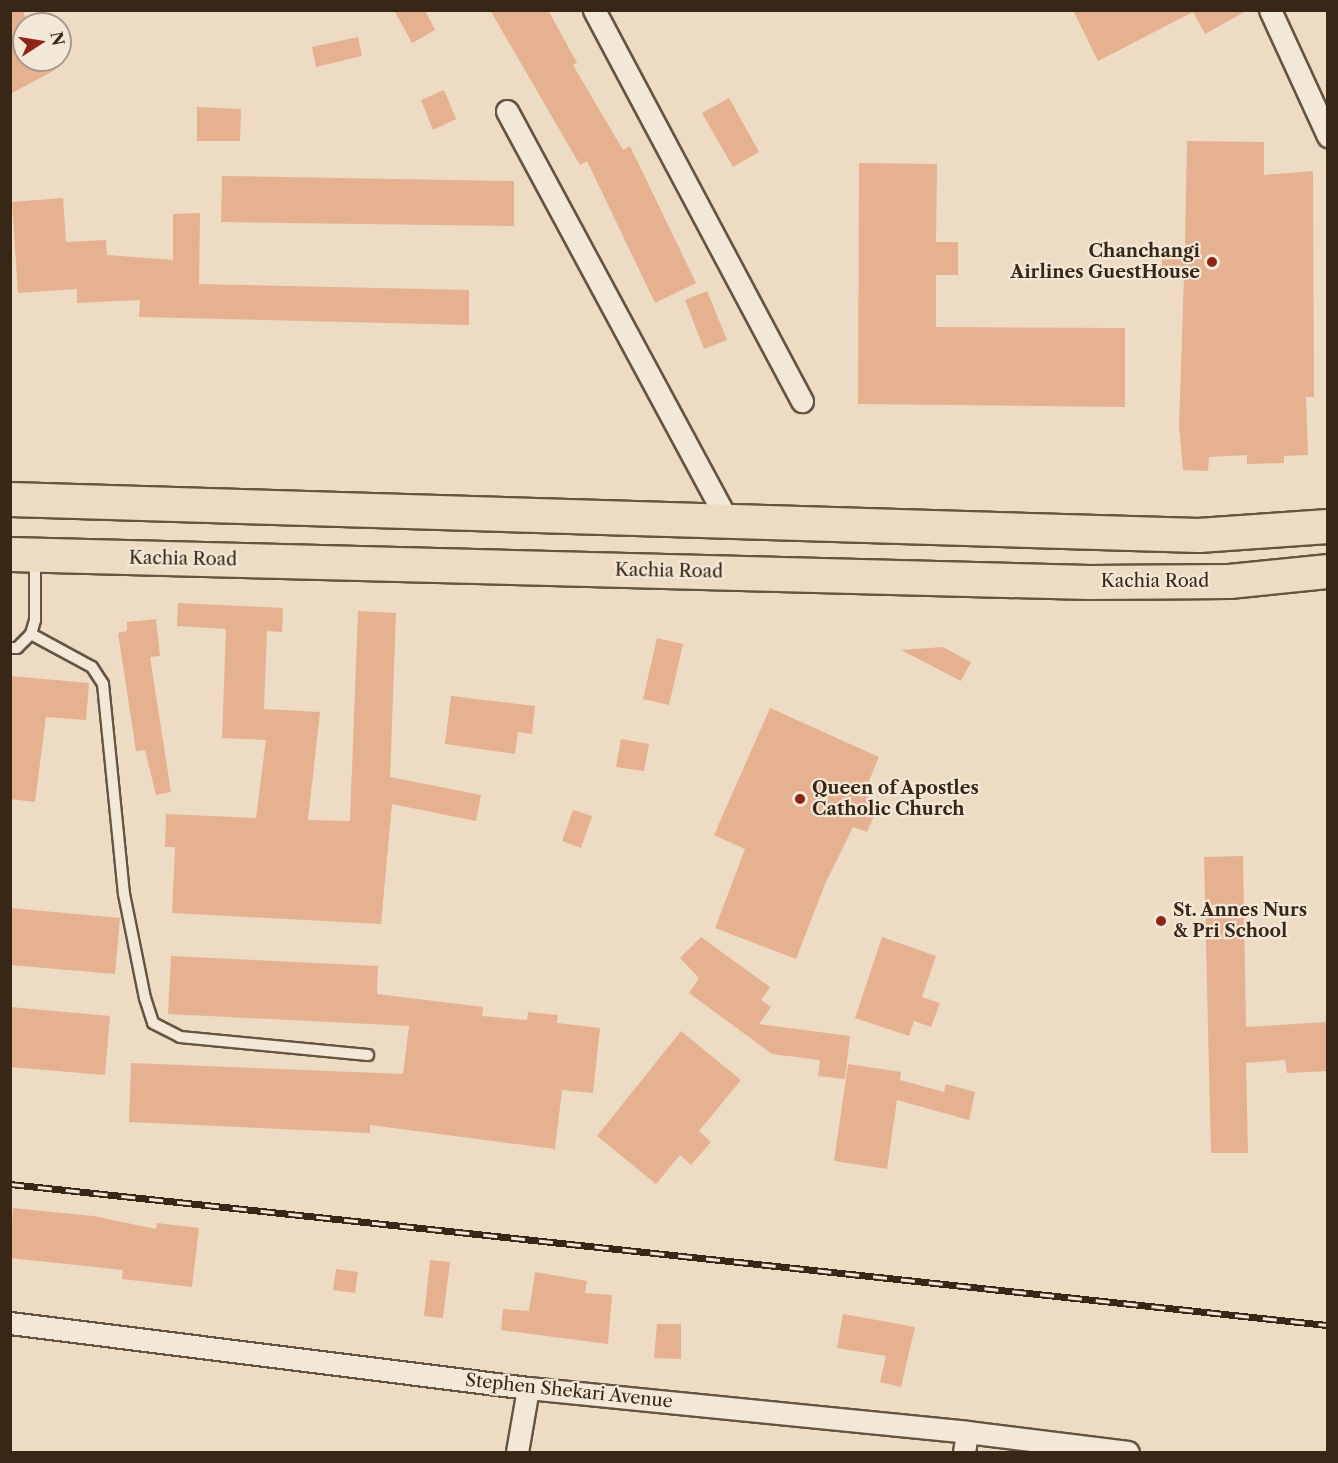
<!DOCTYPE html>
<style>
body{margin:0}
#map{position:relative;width:1338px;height:1463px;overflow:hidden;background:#eddcc3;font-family:"Libre Caslon Text",serif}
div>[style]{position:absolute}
.building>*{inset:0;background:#e5b191}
.roads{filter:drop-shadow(2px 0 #655441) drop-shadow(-2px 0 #655441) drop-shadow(0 2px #655441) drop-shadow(0 -2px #655441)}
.service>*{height:10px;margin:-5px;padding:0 5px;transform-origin:5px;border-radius:5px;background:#f3e8d8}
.minor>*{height:21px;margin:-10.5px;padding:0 10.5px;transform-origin:10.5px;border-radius:10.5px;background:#f3e8d8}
.primary>*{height:33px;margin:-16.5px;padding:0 16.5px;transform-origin:16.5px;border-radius:16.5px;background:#eddcc3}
.rail>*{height:7px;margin-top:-3.5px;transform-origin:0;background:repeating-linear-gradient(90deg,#f3e8d8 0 14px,#382616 0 28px);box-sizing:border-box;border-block:2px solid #382616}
.dots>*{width:16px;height:16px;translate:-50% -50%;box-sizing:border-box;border:3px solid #f3e8d8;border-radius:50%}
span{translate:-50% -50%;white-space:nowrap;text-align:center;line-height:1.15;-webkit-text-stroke:4.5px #f3e8d8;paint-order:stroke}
.poi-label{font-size:18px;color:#382616;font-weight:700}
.right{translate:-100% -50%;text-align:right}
.left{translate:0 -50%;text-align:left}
.street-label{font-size:18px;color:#382616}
.frame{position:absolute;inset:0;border:12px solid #382616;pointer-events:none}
.north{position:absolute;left:12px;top:12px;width:60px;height:60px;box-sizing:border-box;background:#f3e8d8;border:2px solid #a89a8a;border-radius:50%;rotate:78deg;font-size:16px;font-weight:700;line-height:24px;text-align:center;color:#382616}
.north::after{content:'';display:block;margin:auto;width:21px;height:27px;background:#8f2418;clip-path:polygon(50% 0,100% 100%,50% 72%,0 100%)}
</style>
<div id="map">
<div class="building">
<div style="clip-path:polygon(10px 10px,22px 10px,29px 24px,24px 24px,24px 60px,49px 60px,55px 70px,10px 94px)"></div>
<div style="clip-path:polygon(394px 10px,425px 10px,435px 30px,412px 43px)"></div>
<div style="clip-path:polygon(490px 10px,548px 10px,577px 63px,573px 65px,623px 150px,630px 146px,696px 283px,655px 303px,587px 161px,580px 165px)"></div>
<div style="clip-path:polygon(1073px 10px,1248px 10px,1205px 34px,1193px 12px,1098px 61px)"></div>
<div style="clip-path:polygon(358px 37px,362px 56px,316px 67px,312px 47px)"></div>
<div style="clip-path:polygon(444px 90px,456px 119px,433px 130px,421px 100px)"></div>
<div style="clip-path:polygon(729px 98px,759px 152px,733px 167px,702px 113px)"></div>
<div style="clip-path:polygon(197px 107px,241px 109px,240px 141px,197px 141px)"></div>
<div style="clip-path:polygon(1187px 141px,1264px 142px,1264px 175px,1313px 171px,1314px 397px,1306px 397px,1308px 455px,1284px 456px,1284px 463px,1247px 464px,1247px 455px,1209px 457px,1208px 471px,1183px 470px,1179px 426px,1184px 277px,1162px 277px,1162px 247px,1185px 247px)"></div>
<div style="clip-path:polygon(859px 163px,937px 164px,936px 242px,958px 242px,958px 275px,936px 275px,936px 327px,1125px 328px,1125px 407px,858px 404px)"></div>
<div style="clip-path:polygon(222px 176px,514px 181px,514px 226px,221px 222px)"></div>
<div style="clip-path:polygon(63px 198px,66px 242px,106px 240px,107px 255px,173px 260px,173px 214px,200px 213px,199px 284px,469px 290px,469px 325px,139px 317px,140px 300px,77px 303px,77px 289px,18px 293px,12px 202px)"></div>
<div style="clip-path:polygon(707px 291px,727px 340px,704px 349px,685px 300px)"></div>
<div style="clip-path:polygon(178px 603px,283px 608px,282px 632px,267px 631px,264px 709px,320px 712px,308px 820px,350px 821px,358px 611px,396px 613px,390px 777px,481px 795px,476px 821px,392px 804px,381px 924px,172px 913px,175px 847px,165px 847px,166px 814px,256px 818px,266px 740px,222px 738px,226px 629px,177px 626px)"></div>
<div style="clip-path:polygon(156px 619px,160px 656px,150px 657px,171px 792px,156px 795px,145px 750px,136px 751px,118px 633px,127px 631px,127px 622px)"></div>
<div style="clip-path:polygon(657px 638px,683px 644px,669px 705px,643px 699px)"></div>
<div style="clip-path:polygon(943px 647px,971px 662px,961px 681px,901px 650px)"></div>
<div style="clip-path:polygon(10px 676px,89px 683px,86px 720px,46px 717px,35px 802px,10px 799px)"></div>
<div style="clip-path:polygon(451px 696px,535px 706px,532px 734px,518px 732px,515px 754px,445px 744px)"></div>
<div style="clip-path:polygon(770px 708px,879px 757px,863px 795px,880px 803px,867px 832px,853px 827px,825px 884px,796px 959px,715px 928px,745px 849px,714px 835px)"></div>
<div style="clip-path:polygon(621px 739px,649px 744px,644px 771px,616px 767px)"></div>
<div style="clip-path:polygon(573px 810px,592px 816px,581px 848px,562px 841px)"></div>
<div style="clip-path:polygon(1243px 856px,1246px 1027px,1328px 1022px,1328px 1071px,1287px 1073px,1285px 1060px,1246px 1063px,1248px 1153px,1211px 1153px,1204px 857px)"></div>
<div style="clip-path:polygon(10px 908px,120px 918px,115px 974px,10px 965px)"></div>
<div style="clip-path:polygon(701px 937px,770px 987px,761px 1000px,771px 1007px,759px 1024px,850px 1036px,845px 1079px,818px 1076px,820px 1060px,772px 1054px,689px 993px,699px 978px,680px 958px)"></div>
<div style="clip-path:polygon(882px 937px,936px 956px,922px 997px,940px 1003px,931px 1027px,914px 1021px,909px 1036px,855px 1018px)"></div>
<div style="clip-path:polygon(171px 956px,378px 966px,377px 994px,483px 1007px,482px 1016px,527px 1020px,528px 1012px,558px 1015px,557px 1023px,600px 1028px,593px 1093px,562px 1090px,555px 1149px,370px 1125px,370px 1133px,129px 1122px,131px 1063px,403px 1074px,409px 1026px,168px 1014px)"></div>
<div style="clip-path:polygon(10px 1007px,110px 1016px,105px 1075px,10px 1067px)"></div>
<div style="clip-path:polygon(681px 1031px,741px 1080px,699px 1131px,711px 1142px,691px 1165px,680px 1155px,656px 1184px,597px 1136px)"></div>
<div style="clip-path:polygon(848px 1064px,901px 1072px,900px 1080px,944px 1092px,946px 1084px,975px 1092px,969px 1120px,897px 1100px,887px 1169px,834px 1161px)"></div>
<div style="clip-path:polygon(13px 1208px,93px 1216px,156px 1229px,157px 1223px,199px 1228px,192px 1287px,122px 1279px,123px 1270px,10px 1258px)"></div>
<div style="clip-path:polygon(430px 1260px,450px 1262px,443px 1318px,424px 1316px)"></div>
<div style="clip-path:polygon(336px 1269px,358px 1272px,355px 1293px,333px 1290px)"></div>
<div style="clip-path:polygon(535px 1272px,587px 1281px,585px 1293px,612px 1295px,608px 1344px,501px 1330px,503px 1309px,529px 1311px)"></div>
<div style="clip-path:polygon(843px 1314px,915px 1327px,901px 1387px,880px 1382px,886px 1356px,837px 1348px)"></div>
<div style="clip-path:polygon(657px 1324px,681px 1324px,681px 1359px,654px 1358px)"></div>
</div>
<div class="roads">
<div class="service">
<div style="left:31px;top:634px;width:69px;rotate:28.4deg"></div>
<div style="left:92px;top:667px;width:20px;rotate:57deg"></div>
<div style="left:103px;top:684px;width:211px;rotate:84.3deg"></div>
<div style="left:124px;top:894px;width:106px;rotate:78.6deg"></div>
<div style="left:145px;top:998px;width:26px;rotate:72deg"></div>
<div style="left:153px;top:1023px;width:30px;rotate:27deg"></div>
<div style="left:180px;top:1037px;width:189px;rotate:5.5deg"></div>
<div style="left:10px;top:648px;width:7px"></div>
<div style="left:17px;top:648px;width:20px;rotate:-45deg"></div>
<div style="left:31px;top:634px;width:15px;rotate:-74deg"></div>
<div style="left:35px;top:620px;width:61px;rotate:-90deg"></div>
</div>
<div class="minor">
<div style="left:594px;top:10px;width:443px;rotate:62deg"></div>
<div style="left:1270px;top:10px;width:139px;rotate:65.3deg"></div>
<div style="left:507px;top:111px;width:469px;rotate:61.7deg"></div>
<div style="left:10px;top:1323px;width:522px;rotate:7.15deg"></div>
<div style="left:528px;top:1388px;width:441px;rotate:5.7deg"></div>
<div style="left:967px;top:1432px;width:162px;rotate:7.1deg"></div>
<div style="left:517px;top:1452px;width:65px;rotate:-80.2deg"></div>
<div style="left:964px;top:1452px;width:20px;rotate:-81deg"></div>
</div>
<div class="primary">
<div style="left:10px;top:499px;width:1189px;rotate:1.74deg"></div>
<div style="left:1198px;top:535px;width:130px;rotate:-4deg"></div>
<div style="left:10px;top:554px;width:1079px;rotate:1.49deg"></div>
<div style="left:1089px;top:582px;width:140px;rotate:-0.4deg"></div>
<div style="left:1229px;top:581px;width:100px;rotate:-5.8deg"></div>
</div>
</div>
<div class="rail">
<div style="left:10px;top:1184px;width:1326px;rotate:6.11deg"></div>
</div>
<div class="dots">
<div style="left:1212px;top:262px;background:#8f2418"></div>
<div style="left:800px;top:799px;background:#8f2418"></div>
<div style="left:1161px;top:921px;background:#8f2418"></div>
</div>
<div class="poi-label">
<span class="right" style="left:1200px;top:262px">Chanchangi<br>Airlines GuestHouse</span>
<span class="left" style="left:812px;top:799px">Queen of Apostles<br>Catholic Church</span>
<span class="left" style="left:1173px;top:921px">St. Annes Nurs<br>&amp; Pri School</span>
</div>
<div class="street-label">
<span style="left:183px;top:559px;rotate:1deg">Kachia Road</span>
<span style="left:669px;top:571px;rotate:1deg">Kachia Road</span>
<span style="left:1155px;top:581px">Kachia Road</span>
<span style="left:569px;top:1391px;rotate:6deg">Stephen Shekari Avenue</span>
</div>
<div class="frame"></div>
<div class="north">N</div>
</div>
